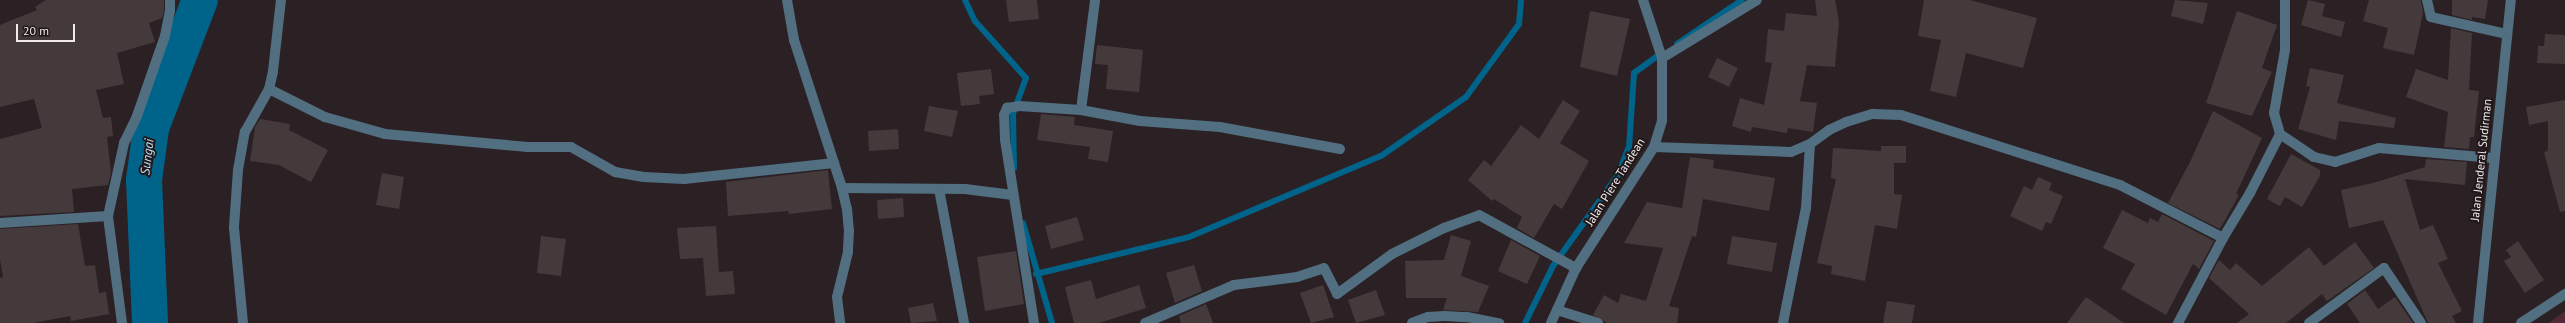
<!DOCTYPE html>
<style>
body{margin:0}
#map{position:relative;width:2565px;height:323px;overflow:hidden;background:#2b2124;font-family:"PT Sans",sans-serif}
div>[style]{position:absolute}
.green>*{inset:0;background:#502836}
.stream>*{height:6px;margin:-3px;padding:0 3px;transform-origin:3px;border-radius:3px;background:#00648a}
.river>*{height:36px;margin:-18px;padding:0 18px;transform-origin:18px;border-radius:18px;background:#00648a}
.building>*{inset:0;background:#443a3c}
.minor>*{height:10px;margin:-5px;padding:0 5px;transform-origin:5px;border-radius:5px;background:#516f80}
span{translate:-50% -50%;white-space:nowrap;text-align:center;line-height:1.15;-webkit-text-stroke:4px #21181a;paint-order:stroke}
.street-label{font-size:12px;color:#f1eaec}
.water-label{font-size:13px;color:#b9e0f7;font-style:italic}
.scale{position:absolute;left:16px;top:24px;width:59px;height:18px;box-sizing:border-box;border:2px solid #f1eaec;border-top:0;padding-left:5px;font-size:12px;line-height:14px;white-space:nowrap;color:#f1eaec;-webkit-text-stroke:3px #21181a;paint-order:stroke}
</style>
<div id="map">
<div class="green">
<div style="clip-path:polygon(2565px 311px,2565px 323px,2549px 323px)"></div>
</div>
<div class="stream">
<div style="left:965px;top:0;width:23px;rotate:65deg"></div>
<div style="left:975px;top:21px;width:76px;rotate:48.2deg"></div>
<div style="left:1026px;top:78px;width:37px;rotate:110deg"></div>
<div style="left:1013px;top:113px;width:55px;rotate:89deg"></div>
<div style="left:1677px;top:44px;width:78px;rotate:-34.1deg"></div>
<div style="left:1023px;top:223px;width:104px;rotate:73.8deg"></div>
<div style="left:1036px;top:274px;width:157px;rotate:-13.6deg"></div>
<div style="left:1189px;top:237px;width:208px;rotate:-22.9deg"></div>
<div style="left:1381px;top:156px;width:103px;rotate:-34.8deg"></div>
<div style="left:1466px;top:97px;width:90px;rotate:-54deg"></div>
<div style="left:1519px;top:24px;width:24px;rotate:-85deg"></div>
<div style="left:1525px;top:323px;width:64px;rotate:-63.8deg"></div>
<div style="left:1553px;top:266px;width:112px;rotate:-54.5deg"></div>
<div style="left:1618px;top:175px;width:30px;rotate:-69deg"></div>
<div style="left:1629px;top:147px;width:74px;rotate:-86.1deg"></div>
<div style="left:1634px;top:73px;width:34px;rotate:-36deg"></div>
</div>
<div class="river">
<div style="left:150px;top:323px;width:143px;rotate:-92.4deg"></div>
<div style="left:144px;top:180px;width:52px;rotate:-82.3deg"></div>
<div style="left:151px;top:128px;width:137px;rotate:-69.1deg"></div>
</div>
<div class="building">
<div style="clip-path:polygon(46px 0,164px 0,164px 10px,162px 18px,149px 23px,155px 42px,117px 53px,124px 84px,96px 90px,103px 118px,111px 117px,113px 136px,107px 137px,111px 173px,108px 185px,72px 189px,74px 212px,0 216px,0 139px,42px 128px,34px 99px,0 107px,0 25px,37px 10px,35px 7px)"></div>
<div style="clip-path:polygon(1006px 0,1037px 0,1039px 19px,1009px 22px)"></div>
<div style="clip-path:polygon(1815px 0,1835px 0,1839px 22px,1835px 67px,1807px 65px,1800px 101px,1817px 103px,1813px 132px,1788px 128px,1787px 133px,1752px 127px,1751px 132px,1732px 126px,1740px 98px,1764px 105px,1772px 63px,1765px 62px,1768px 29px,1784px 31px,1786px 13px,1817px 16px)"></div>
<div style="clip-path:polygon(1924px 0,1970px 0,2037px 18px,2023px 68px,1966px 53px,1956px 97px,1930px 91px,1941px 40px,1918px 36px)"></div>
<div style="clip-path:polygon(2175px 0,2208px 3px,2203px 24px,2171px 16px)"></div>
<div style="clip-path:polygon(2308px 0,2325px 4px,2322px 16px,2345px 22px,2341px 37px,2301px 25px)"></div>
<div style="clip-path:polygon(2369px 0,2421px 0,2423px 13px,2414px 55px,2383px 48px,2388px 28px,2363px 21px)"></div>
<div style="clip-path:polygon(2452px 0,2488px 0,2485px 19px,2472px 17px,2472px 20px,2452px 15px)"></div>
<div style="clip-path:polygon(1590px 11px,1630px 19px,1617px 76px,1580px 67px)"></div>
<div style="clip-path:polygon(2237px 11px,2277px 25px,2262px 68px,2272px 72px,2252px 116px,2206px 103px)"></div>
<div style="clip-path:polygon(2451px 28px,2472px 33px,2469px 90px,2479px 91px,2474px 137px,2470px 137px,2469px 149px,2444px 147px,2448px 112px,2406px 97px,2416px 69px,2448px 80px)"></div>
<div style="clip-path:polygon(2545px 34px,2565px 35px,2565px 64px,2537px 63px,2538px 46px,2544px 46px)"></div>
<div style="clip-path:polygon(1097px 45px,1143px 50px,1139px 92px,1106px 89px,1108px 65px,1095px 64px)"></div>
<div style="clip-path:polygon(1717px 58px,1738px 68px,1729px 87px,1708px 77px)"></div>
<div style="clip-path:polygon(2310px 68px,2344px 75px,2337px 103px,2396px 118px,2394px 128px,2339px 121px,2336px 140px,2298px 129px,2310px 87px,2306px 86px)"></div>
<div style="clip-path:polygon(991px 69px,994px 94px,979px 96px,980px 104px,961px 106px,957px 73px)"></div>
<div style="clip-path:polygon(1563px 100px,1580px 111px,1560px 143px,1589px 161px,1562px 209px,1554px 204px,1534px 238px,1517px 228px,1522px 217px,1494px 199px,1492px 201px,1468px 180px,1484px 160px,1491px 166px,1521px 125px,1539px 139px)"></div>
<div style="clip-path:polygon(2565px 100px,2565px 211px,2560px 212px,2544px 152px,2548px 151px,2548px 121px,2529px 125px,2526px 107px)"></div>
<div style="clip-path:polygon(929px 106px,958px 111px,952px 137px,924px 131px)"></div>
<div style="clip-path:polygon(2213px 111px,2262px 138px,2236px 194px,2239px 195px,2220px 229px,2168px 203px,2190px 162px)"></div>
<div style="clip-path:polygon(1041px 114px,1075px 117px,1074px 125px,1113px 131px,1108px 162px,1088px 159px,1090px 147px,1037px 140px)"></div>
<div style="clip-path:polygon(260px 119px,290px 124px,289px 130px,328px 150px,311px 182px,279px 165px,250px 161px,255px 127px)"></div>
<div style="clip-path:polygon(898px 129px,899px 149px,869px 151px,868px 131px)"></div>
<div style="clip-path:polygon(1881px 146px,1906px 146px,1906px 163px,1894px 163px,1894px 194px,1902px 195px,1897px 229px,1875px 225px,1865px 281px,1831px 274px,1832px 266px,1817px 263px,1836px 179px,1831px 178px,1833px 148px,1881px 151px)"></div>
<div style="clip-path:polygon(2291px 154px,2320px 170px,2320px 176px,2302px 207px,2285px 197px,2280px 206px,2267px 199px)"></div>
<div style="clip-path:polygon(1690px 157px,1714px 160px,1713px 168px,1775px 178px,1769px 211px,1703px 199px,1696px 237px,1692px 236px,1669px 306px,1679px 308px,1677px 323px,1607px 323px,1593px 315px,1604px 295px,1618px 303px,1621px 294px,1646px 301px,1663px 248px,1624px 243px,1647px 202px,1682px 208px)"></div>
<div style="clip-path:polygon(2426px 159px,2467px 162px,2465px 185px,2405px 179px,2420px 230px,2433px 225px,2448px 259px,2438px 263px,2462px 311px,2452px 316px,2456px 323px,2428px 323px,2383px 220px,2349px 228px,2341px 190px,2373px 183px,2425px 167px)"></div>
<div style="clip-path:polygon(828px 170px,832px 209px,789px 214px,788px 211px,728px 216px,726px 182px)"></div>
<div style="clip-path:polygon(382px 173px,404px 177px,399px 209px,376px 205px)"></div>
<div style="clip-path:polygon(2038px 177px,2052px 183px,2049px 190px,2063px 196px,2051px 224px,2046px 222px,2042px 231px,2010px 216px,2024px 186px,2032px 190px)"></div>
<div style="clip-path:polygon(903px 198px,904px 217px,878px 219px,877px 200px)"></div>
<div style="clip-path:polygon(2122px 210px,2148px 223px,2150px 218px,2158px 222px,2162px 214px,2214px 241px,2199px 269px,2193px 264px,2166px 315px,2121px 289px,2135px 264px,2103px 248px)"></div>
<div style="clip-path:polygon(1077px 217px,1084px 240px,1051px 249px,1045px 226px)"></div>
<div style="clip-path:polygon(78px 224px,85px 266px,95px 265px,99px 293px,106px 292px,109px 314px,71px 321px,70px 316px,33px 323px,0 323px,0 278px,3px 277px,0 259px,0 229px)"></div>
<div style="clip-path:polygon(716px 226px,719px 272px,733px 271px,735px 294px,706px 296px,703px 258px,680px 259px,677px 228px)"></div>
<div style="clip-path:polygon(1451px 235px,1471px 241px,1461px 276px,1489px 286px,1478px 312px,1443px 310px,1447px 298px,1406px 298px,1405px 261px,1444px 260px)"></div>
<div style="clip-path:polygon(541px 236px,566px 239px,561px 276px,537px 273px)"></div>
<div style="clip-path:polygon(1732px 236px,1777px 243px,1772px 272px,1727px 264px)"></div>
<div style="clip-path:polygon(1511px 240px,1540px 256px,1527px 284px,1498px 271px)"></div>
<div style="clip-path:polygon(2518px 241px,2544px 280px,2525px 293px,2504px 261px,2511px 257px,2506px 250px)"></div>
<div style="clip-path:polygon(2355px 242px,2374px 268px,2327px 301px,2322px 294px,2286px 323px,2237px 323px,2249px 314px,2209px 278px,2219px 260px,2230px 270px,2236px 263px,2262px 286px,2309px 247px,2324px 266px)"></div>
<div style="clip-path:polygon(1016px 251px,1024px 304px,985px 311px,977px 257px)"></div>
<div style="clip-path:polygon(1194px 265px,1202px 291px,1175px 303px,1166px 273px)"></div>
<div style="clip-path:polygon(1091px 280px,1096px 299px,1139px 285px,1146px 308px,1099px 323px,1074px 323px,1065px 287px)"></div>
<div style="clip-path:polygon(1323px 285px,1334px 317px,1311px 323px,1300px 293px)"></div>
<div style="clip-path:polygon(1376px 290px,1385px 315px,1356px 323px,1348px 300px)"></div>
<div style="clip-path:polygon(2365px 290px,2378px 309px,2395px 297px,2413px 323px,2360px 323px,2347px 304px)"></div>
<div style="clip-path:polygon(2086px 297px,2124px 323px,2067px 323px)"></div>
<div style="clip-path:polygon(1887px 301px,1915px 305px,1912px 323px,1883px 323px)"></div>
<div style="clip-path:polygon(933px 303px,937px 321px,911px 323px,908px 308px)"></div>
<div style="clip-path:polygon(1206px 304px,1213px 323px,1181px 323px,1179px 316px)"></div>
</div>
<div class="minor">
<div style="left:787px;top:0;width:41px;rotate:80.1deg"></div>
<div style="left:794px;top:40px;width:156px;rotate:72deg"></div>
<div style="left:842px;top:188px;width:22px;rotate:77deg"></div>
<div style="left:847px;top:209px;width:21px;rotate:85deg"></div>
<div style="left:849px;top:230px;width:22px;rotate:93deg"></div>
<div style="left:848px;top:252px;width:46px;rotate:103.7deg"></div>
<div style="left:837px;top:297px;width:26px;rotate:83deg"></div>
<div style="left:2285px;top:0;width:50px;rotate:90deg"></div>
<div style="left:2285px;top:50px;width:64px;rotate:99.9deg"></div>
<div style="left:2274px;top:113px;width:22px;rotate:74deg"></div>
<div style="left:2280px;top:134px;width:41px;rotate:34.1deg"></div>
<div style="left:2314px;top:157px;width:22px;rotate:13deg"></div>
<div style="left:2335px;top:162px;width:46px;rotate:-17.7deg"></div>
<div style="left:2379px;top:148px;width:114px;rotate:5deg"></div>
<div style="left:2427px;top:0;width:17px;rotate:77deg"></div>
<div style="left:2431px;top:17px;width:78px;rotate:12.6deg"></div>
<div style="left:1662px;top:58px;width:111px;rotate:-31.4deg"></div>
<div style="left:269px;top:89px;width:63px;rotate:26.6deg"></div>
<div style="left:325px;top:117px;width:62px;rotate:15.8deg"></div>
<div style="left:385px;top:134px;width:143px;rotate:5.2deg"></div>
<div style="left:527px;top:147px;width:44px"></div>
<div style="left:571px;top:147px;width:51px;rotate:29.6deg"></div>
<div style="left:615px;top:172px;width:29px;rotate:10deg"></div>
<div style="left:644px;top:177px;width:40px;rotate:2.9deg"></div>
<div style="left:684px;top:179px;width:151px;rotate:-6.1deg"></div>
<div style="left:1081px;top:110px;width:111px;rotate:-82.7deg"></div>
<div style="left:1654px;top:147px;width:137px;rotate:2.1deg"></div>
<div style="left:1791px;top:152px;width:21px;rotate:-23deg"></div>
<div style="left:1810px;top:144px;width:24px;rotate:-36deg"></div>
<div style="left:1829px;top:130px;width:19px;rotate:-25deg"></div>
<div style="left:1846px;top:122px;width:28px;rotate:-17deg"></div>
<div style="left:1873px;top:114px;width:28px;rotate:2deg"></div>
<div style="left:1901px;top:115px;width:230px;rotate:17.7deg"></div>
<div style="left:2120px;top:185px;width:116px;rotate:27.2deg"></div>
<div style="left:2223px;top:238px;width:52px;rotate:-59deg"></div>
<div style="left:2250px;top:193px;width:66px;rotate:-63deg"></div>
<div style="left:842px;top:188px;width:123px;rotate:0.5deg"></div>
<div style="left:965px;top:189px;width:48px;rotate:7.1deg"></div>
<div style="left:939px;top:189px;width:136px;rotate:79.4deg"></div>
<div style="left:0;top:223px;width:108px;rotate:-3.7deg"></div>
<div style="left:1557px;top:310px;width:43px;rotate:17.6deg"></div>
<div style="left:122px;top:323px;width:108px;rotate:-97.5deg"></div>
<div style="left:108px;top:216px;width:75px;rotate:-77.6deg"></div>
<div style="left:124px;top:143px;width:30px;rotate:-64deg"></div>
<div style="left:137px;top:116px;width:85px;rotate:-70.7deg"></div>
<div style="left:165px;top:36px;width:25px;rotate:-79deg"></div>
<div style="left:170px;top:11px;width:11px;rotate:-90deg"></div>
<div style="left:243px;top:323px;width:96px;rotate:-95.4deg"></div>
<div style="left:234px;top:227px;width:57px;rotate:-86deg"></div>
<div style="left:238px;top:170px;width:39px;rotate:-80deg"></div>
<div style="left:245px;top:132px;width:49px;rotate:-60.8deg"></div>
<div style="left:269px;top:89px;width:18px;rotate:-77deg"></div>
<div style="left:273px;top:71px;width:71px;rotate:-83.6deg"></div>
<div style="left:1034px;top:323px;width:186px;rotate:-99deg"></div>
<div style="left:1005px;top:139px;width:24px;rotate:-92deg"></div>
<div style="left:1004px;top:115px;width:8px;rotate:-67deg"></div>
<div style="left:1007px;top:108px;width:12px;rotate:-9deg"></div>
<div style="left:1019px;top:106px;width:62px;rotate:3.7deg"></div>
<div style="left:1081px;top:110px;width:60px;rotate:10.6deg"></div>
<div style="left:1140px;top:121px;width:80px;rotate:4.3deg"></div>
<div style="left:1220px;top:127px;width:122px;rotate:10.4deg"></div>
<div style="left:1145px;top:323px;width:97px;rotate:-23.1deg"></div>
<div style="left:1234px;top:285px;width:64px;rotate:-7.2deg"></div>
<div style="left:1297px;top:277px;width:28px;rotate:-18deg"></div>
<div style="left:1324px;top:268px;width:29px;rotate:63deg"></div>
<div style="left:1337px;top:294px;width:68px;rotate:-36deg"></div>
<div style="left:1392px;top:254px;width:58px;rotate:-26.6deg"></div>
<div style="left:1444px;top:228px;width:37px;rotate:-20deg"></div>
<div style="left:1479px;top:215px;width:111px;rotate:28.7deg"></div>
<div style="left:1412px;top:323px;width:17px;rotate:-21deg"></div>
<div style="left:1428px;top:317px;width:17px;rotate:-3deg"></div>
<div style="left:1445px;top:316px;width:22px;rotate:3deg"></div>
<div style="left:1467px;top:317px;width:33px;rotate:11deg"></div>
<div style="left:1551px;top:323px;width:60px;rotate:-65.6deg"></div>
<div style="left:1576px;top:268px;width:144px;rotate:-57.2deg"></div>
<div style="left:1654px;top:147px;width:28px;rotate:-73deg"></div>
<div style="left:1662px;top:120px;width:62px;rotate:-90deg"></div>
<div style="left:1662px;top:58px;width:61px;rotate:-108.1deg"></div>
<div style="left:1783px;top:323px;width:117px;rotate:-78.7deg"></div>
<div style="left:1806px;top:208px;width:64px;rotate:-86.4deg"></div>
<div style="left:2178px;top:323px;width:96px;rotate:-62.1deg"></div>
<div style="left:2309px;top:323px;width:93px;rotate:-36.3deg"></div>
<div style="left:2384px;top:268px;width:66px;rotate:56.1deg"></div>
<div style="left:2478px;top:323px;width:325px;rotate:-84.2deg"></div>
<div style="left:2521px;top:323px;width:53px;rotate:-33.4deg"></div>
</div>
<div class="street-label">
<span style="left:2481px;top:160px;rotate:-84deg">Jalan Jenderal Sudirman</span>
<span style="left:1615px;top:182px;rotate:-58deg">Jalan Piere Tandean</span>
</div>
<div class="water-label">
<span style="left:148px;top:157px;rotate:-83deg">Sungai</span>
</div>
<div class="scale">20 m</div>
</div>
